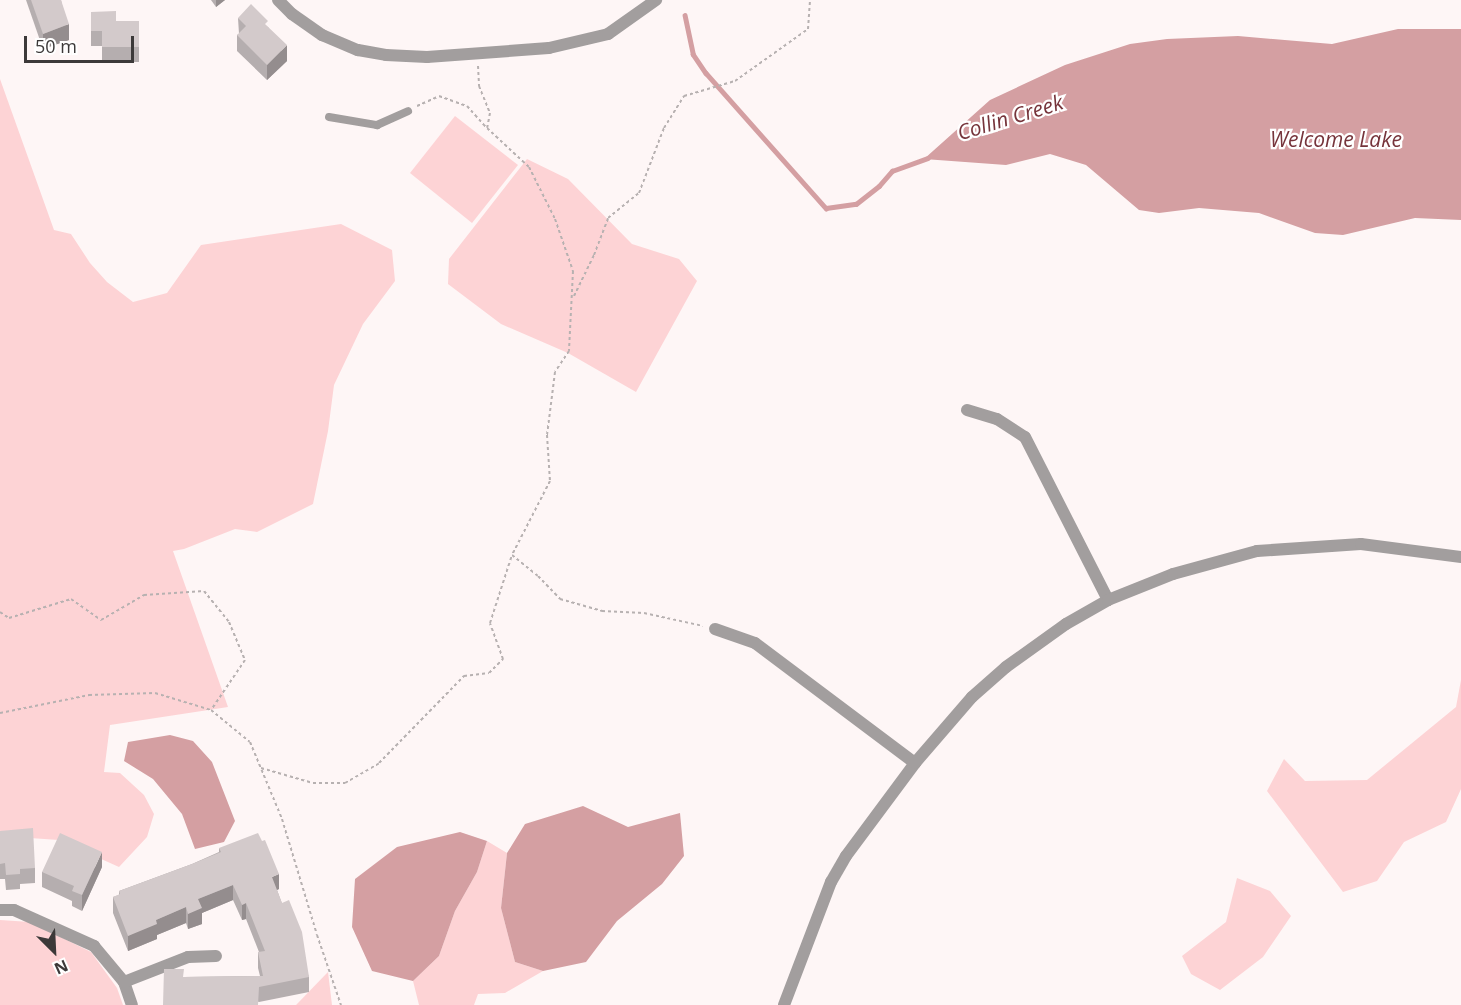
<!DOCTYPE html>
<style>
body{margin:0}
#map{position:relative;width:1461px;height:1005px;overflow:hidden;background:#fef6f6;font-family:"Open Sans",sans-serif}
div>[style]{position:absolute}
.green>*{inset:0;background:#fdd3d5}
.water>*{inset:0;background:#d49fa2}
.stream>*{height:4.5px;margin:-2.25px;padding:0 2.25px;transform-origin:2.25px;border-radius:2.25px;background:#d49fa2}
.path>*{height:2px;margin-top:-1px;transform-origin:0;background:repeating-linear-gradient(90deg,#b7b1b1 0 3px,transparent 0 6px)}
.lane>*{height:8px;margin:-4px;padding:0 4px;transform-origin:4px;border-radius:4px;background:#a29e9e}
.street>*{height:12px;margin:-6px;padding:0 6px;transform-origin:6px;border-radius:6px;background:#a29e9e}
.wall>*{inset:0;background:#b5aeaf}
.shaded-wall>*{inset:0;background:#948d8e}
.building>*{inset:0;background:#d3cacb}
span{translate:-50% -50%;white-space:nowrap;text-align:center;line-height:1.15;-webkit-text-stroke:4.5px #fff;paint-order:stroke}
.water-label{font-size:21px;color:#76343b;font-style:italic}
.north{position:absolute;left:24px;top:921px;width:60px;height:60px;-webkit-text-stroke:4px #fff;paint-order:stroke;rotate:156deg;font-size:16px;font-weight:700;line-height:24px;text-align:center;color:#3c3939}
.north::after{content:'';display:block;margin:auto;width:21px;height:27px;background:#3c3939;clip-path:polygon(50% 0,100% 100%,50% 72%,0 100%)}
.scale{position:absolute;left:24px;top:36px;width:110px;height:27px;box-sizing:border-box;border:3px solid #3c3939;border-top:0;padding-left:8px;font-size:18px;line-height:21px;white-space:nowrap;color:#3c3939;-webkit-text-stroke:4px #fff;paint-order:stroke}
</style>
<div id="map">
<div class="green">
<div style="clip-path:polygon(0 79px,54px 230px,71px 234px,90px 263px,107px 282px,133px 302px,167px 293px,201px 245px,341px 224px,392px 250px,395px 281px,363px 324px,334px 385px,328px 431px,313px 504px,257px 532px,235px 529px,184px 549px,173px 551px,228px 707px,110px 725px,104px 772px,120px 773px,144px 795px,154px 814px,147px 837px,119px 867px,59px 840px,0 836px)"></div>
<div style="clip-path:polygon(455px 116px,518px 165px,472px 223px,410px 173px)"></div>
<div style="clip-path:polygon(527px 159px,568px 179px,632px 244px,679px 259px,697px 281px,636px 392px,568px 353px,501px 324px,448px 284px,449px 259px)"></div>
<div style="clip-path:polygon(1461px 680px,1461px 789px,1446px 822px,1404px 842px,1377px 881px,1343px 892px,1267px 791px,1284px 759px,1305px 781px,1367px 780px,1456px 707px)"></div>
<div style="clip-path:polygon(487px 841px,507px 853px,501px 908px,515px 962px,543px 971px,505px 993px,478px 994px,474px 1005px,419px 1005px,413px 981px,439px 956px,455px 911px,477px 872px)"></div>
<div style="clip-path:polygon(1237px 878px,1270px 891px,1291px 916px,1263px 957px,1220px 990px,1191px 974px,1182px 956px,1226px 922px)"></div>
<div style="clip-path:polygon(0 920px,30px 922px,91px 952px,117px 988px,123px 1005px,0 1005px)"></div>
<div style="clip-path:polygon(328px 972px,332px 1005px,296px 1005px)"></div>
</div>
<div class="water">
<div style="clip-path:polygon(1398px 29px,1461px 29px,1461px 220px,1415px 218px,1343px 235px,1315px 233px,1259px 213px,1199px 208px,1159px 213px,1139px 210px,1086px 165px,1050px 154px,1006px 165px,924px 159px,990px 100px,1065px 65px,1130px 44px,1167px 39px,1238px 36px,1332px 44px)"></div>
<div style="clip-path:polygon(170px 735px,193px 741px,212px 762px,235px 821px,224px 842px,195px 849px,182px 814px,153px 779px,124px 761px,128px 742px)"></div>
<div style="clip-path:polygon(583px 806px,628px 827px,680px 813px,684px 856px,662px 884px,617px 921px,586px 962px,543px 971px,515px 962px,501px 908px,507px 853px,525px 824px)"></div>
<div style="clip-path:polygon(460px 832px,487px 841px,477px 872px,455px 911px,439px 956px,413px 981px,372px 971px,352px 927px,355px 879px,397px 847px)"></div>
</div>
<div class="stream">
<div style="left:685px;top:15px;width:40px;rotate:78deg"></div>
<div style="left:693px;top:54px;width:23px;rotate:56deg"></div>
<div style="left:706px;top:73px;width:181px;rotate:48.4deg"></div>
<div style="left:826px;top:208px;width:30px;rotate:-8deg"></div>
<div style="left:856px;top:204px;width:29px;rotate:-38deg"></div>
<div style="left:879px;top:186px;width:20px;rotate:-49deg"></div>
<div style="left:892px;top:171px;width:38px;rotate:-20deg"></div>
</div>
<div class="path">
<div style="left:478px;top:66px;width:20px;rotate:87deg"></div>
<div style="left:479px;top:86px;width:29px;rotate:68deg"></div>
<div style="left:490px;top:113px;width:15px;rotate:101deg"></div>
<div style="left:487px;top:128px;width:57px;rotate:42.9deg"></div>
<div style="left:529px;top:167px;width:58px;rotate:63.4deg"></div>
<div style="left:555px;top:219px;width:55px;rotate:70.9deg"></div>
<div style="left:573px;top:271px;width:80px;rotate:92.9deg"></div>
<div style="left:569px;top:351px;width:25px;rotate:124deg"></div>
<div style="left:555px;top:372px;width:64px;rotate:97.2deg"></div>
<div style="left:547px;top:435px;width:46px;rotate:86.3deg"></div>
<div style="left:550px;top:481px;width:83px;rotate:117.2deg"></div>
<div style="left:512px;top:555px;width:33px;rotate:39deg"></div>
<div style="left:538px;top:576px;width:32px;rotate:46deg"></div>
<div style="left:560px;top:599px;width:44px;rotate:15.9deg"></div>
<div style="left:602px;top:611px;width:42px;rotate:2.7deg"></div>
<div style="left:644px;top:613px;width:60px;rotate:12.4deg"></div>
<div style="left:417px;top:106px;width:24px;rotate:-24deg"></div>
<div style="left:439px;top:96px;width:30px;rotate:20deg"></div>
<div style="left:467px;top:106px;width:30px;rotate:48deg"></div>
<div style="left:574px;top:296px;width:46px;rotate:-64deg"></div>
<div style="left:594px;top:255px;width:40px;rotate:-69deg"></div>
<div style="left:608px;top:218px;width:40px;rotate:-39deg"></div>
<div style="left:639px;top:193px;width:70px;rotate:-69deg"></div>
<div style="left:664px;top:128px;width:38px;rotate:-58deg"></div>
<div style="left:684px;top:96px;width:53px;rotate:-16.4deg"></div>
<div style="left:735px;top:81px;width:90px;rotate:-35.5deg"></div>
<div style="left:808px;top:29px;width:29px;rotate:-86deg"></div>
<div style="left:0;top:612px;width:11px;rotate:34deg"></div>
<div style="left:9px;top:618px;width:65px;rotate:-17deg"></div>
<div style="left:71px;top:599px;width:37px;rotate:35deg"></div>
<div style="left:101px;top:620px;width:50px;rotate:-30.2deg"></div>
<div style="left:144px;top:595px;width:60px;rotate:-3.8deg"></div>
<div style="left:204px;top:591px;width:40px;rotate:51deg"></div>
<div style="left:229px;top:622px;width:41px;rotate:67.2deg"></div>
<div style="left:245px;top:660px;width:60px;rotate:124.2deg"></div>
<div style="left:0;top:713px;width:91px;rotate:-11.4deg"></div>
<div style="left:89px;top:695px;width:66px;rotate:-1.7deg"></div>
<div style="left:155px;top:693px;width:59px;rotate:16.9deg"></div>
<div style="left:211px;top:710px;width:50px;rotate:39.4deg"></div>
<div style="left:250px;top:742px;width:83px;rotate:67.4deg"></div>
<div style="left:282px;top:819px;width:121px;rotate:73.2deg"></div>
<div style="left:317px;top:935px;width:74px;rotate:71.1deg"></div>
<div style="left:261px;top:768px;width:54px;rotate:16.1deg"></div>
<div style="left:313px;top:783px;width:32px"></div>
<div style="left:345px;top:783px;width:39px;rotate:-30deg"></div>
<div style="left:379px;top:763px;width:122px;rotate:-45.7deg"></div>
<div style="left:464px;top:676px;width:25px;rotate:-7deg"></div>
<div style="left:489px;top:673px;width:20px;rotate:-45deg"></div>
<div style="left:503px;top:659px;width:38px;rotate:-110deg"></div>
<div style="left:490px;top:623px;width:71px;rotate:-72.1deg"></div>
</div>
<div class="lane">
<div style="left:329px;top:117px;width:49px;rotate:9.5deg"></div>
<div style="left:377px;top:125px;width:34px;rotate:-24deg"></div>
</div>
<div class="street">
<div style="left:278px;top:0;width:20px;rotate:45deg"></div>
<div style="left:292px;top:14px;width:37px;rotate:35deg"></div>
<div style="left:322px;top:35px;width:39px;rotate:23deg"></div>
<div style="left:358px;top:50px;width:28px;rotate:10deg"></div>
<div style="left:386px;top:55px;width:41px;rotate:2.8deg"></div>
<div style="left:427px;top:57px;width:122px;rotate:-4.2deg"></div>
<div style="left:549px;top:48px;width:61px;rotate:-13.3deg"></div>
<div style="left:608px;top:34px;width:59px;rotate:-35.3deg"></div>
<div style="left:967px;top:410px;width:31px;rotate:17deg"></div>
<div style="left:997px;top:419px;width:33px;rotate:33deg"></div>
<div style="left:1025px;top:437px;width:183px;rotate:63deg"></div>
<div style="left:715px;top:629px;width:42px;rotate:19.3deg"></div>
<div style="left:755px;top:643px;width:200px;rotate:36.9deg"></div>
<div style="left:0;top:910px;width:14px"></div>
<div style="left:14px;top:910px;width:88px;rotate:24.2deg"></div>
<div style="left:94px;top:946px;width:47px;rotate:50.2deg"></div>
<div style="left:124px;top:982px;width:24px;rotate:71deg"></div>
<div style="left:124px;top:982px;width:69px;rotate:-21.3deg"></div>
<div style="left:188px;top:957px;width:28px;rotate:-2deg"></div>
<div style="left:784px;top:1005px;width:132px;rotate:-69.1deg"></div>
<div style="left:831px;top:882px;width:30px;rotate:-60deg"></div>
<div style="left:846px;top:856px;width:116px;rotate:-53.4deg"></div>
<div style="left:915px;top:763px;width:87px;rotate:-49.2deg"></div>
<div style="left:972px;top:697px;width:45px;rotate:-41.4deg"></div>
<div style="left:1006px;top:667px;width:74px;rotate:-35.6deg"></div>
<div style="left:1066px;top:624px;width:48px;rotate:-29.7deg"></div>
<div style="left:1108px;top:600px;width:70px;rotate:-21.8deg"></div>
<div style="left:1173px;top:574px;width:87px;rotate:-15.3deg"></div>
<div style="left:1257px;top:551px;width:104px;rotate:-3.9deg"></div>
<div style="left:1361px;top:544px;width:101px;rotate:7.4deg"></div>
</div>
<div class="wall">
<div style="clip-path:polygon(26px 0,61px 0,69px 40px,43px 49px)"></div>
<div style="clip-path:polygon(211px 0,225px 0,216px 7px)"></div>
<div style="clip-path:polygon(91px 12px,116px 21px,139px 21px,139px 62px,102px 62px,102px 46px,91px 46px)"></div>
<div style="clip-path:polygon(238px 18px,268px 27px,287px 61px,267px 80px,237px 51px,237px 35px,239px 34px)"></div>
<div style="clip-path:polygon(0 831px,35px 868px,35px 883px,20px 884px,20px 889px,6px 890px,5px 879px,0 879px)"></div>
<div style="clip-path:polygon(219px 848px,279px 889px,277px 890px,309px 977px,309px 992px,259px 1002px,184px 977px,260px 976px,258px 968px,258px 952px,259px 952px,246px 919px,242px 920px,233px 900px,202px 913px,202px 924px,188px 929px,186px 923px,157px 935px,157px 939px,128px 951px,113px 913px,113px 897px,119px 895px,119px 891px,192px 864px,219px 852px)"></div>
<div style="clip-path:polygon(102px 867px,82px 911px,72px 906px,72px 901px,42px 887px,42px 872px)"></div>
</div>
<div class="shaded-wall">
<div style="clip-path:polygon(216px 0,225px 0,216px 7px)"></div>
<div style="clip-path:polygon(69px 24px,69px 40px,43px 49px,43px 34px)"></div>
<div style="clip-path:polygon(287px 45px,287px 61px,267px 80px,267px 65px)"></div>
<div style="clip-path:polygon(102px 852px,102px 867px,82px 911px,82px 895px)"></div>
<div style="clip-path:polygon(279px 874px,279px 889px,272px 892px,272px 877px)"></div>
<div style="clip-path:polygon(233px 885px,233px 900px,202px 913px,202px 924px,188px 929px,188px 914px,198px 899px)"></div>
<div style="clip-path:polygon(246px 903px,246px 919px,242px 920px,242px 905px)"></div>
<div style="clip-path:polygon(186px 907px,186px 923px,157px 935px,157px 939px,128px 951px,128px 936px,156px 920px)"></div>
</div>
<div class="building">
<div style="clip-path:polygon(31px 0,61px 0,69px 24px,43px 34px)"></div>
<div style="clip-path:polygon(251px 4px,268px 21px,265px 24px,287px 45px,267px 65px,237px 35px,246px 26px,238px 18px)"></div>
<div style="clip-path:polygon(116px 11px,116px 21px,139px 21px,139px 47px,102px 47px,102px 31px,91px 31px,91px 12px)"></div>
<div style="clip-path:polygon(33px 828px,35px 868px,20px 869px,20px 874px,6px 875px,5px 863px,0 864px,0 831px)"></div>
<div style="clip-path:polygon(60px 833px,102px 852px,82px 895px,72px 891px,74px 886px,42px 872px)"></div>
<div style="clip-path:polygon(258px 833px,262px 841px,265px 840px,279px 874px,272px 877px,282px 903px,289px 900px,302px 932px,309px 977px,259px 987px,258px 1005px,163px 1005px,164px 969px,184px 969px,183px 977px,263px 976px,258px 952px,265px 951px,246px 903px,242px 905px,233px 885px,198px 899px,202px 908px,188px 914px,186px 907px,156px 920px,157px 924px,128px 936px,113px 897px,120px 894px,119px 891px,192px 864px,221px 852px,219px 848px)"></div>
</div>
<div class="water-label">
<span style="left:1010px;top:117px;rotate:-17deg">Collin Creek</span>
<span style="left:1336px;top:139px">Welcome Lake</span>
</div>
<div class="north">N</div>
<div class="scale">50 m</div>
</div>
